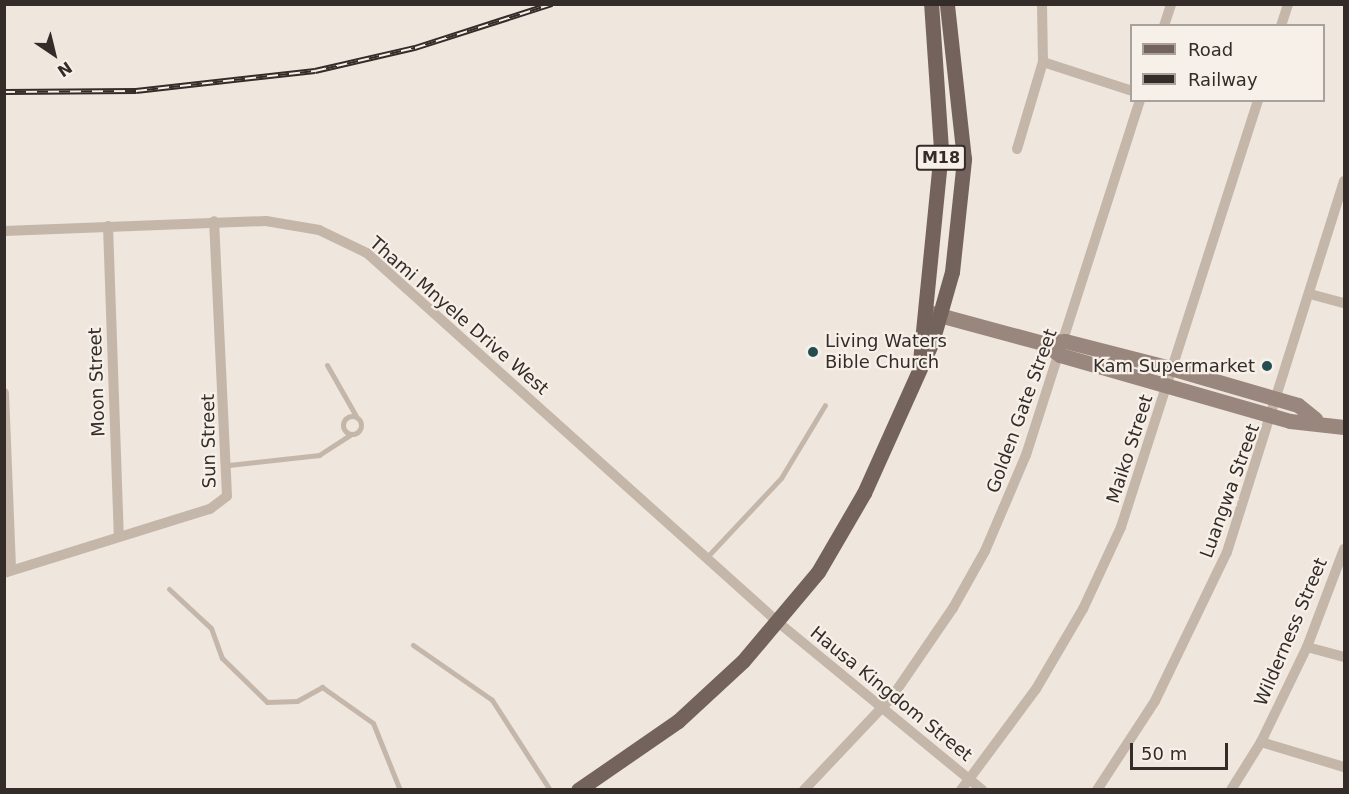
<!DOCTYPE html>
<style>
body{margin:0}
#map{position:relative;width:1349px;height:794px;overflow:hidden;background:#efe6dd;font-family:"DejaVu Sans",sans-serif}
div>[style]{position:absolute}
.lane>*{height:5px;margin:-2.5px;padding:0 2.5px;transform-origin:2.5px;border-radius:2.5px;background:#c5b6aa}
.lane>.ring{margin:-2.5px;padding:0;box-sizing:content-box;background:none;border:5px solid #c5b6aa;border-radius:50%}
.street>*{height:10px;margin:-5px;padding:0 5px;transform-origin:5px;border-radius:5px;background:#c5b6aa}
.secondary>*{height:15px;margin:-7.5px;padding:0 7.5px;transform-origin:7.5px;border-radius:7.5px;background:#99867c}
.primary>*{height:15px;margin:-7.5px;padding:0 7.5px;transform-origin:7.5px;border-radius:7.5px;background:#74635c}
.rail>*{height:6px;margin-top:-3px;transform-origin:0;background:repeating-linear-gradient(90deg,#f7f0e8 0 11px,#342c29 0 22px);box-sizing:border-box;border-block:2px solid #342c29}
.dots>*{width:16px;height:16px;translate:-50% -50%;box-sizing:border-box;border:3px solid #f7f0e8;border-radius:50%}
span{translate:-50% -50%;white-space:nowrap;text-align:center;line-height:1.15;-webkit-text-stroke:4.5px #f7f0e8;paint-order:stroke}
.shield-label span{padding:2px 4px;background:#f7f0e8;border:2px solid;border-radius:4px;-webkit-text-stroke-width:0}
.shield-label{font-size:16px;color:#342c29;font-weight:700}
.street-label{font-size:18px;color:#342c29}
.poi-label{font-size:18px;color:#342c29}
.left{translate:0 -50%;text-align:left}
.right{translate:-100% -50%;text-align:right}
.frame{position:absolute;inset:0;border:6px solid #342c29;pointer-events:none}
.legend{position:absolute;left:1130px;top:24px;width:195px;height:78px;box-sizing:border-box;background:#f7f0e8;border:2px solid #a9a29c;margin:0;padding:8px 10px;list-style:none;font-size:18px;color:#342c29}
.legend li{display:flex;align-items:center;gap:12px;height:30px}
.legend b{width:30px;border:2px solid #a9a29c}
.north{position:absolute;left:24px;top:24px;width:60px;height:60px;-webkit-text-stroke:4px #f7f0e8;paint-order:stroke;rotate:145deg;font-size:16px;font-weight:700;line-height:24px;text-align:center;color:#342c29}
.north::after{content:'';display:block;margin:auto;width:21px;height:27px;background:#342c29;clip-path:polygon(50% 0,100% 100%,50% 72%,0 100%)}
.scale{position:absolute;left:1130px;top:743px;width:98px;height:27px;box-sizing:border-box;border:3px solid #342c29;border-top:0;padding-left:8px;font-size:18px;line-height:21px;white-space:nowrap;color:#342c29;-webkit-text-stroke:4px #f7f0e8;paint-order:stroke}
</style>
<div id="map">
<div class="lane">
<div style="left:327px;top:365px;width:59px;rotate:60.4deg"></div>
<div class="ring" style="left:343px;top:416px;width:13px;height:13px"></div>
<div style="left:229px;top:465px;width:91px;rotate:-6.3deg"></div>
<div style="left:319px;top:455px;width:38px;rotate:-33deg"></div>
<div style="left:706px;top:558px;width:110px;rotate:-46.8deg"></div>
<div style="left:781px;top:478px;width:85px;rotate:-58.9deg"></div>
<div style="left:169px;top:589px;width:57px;rotate:42.9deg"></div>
<div style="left:211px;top:628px;width:32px;rotate:70deg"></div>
<div style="left:222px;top:658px;width:63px;rotate:44.4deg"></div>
<div style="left:267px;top:702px;width:30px;rotate:-2deg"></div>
<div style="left:297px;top:701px;width:29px;rotate:-29deg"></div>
<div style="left:322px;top:687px;width:62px;rotate:35.2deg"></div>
<div style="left:373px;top:723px;width:72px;rotate:68.1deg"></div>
<div style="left:413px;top:645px;width:96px;rotate:34.8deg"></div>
<div style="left:492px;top:700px;width:107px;rotate:57.2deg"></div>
</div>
<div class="street">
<div style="left:1164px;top:26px;width:23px;rotate:-72deg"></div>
<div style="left:1281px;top:26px;width:23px;rotate:-72deg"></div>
<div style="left:1043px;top:62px;width:94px;rotate:18deg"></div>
<div style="left:1017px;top:149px;width:91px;rotate:-73.4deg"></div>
<div style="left:1043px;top:62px;width:58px;rotate:-91deg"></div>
<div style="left:108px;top:226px;width:310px;rotate:88deg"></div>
<div style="left:4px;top:231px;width:262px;rotate:-2.2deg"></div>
<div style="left:266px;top:221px;width:54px;rotate:9.6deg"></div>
<div style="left:319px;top:230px;width:53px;rotate:25.6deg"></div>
<div style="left:367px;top:253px;width:554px;rotate:41.93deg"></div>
<div style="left:779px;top:623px;width:263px;rotate:39.4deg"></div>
<div style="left:1310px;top:294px;width:35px;rotate:15deg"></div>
<div style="left:4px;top:393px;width:177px;rotate:87.7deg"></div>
<div style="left:4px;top:573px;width:216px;rotate:-17.3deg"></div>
<div style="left:210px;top:509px;width:21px;rotate:-37deg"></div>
<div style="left:227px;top:496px;width:275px;rotate:-92.7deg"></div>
<div style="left:1307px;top:647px;width:38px;rotate:15deg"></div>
<div style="left:1261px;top:742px;width:87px;rotate:16.8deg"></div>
<div style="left:804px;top:790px;width:128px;rotate:-46.6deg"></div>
<div style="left:892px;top:697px;width:108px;rotate:-55.6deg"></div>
<div style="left:953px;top:608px;width:65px;rotate:-60.7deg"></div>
<div style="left:985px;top:551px;width:104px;rotate:-66.9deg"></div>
<div style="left:1026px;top:455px;width:373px;rotate:-72.2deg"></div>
<div style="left:961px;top:790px;width:126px;rotate:-53.4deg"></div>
<div style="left:1036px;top:689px;width:93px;rotate:-59.6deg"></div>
<div style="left:1083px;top:609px;width:90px;rotate:-65.1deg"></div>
<div style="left:1121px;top:527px;width:448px;rotate:-72.2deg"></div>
<div style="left:1097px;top:790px;width:106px;rotate:-56.9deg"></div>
<div style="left:1155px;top:701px;width:165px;rotate:-64.2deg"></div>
<div style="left:1227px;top:552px;width:389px;rotate:-72.5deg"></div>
<div style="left:1231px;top:790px;width:57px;rotate:-58deg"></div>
<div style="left:1261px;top:742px;width:106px;rotate:-64.2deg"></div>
<div style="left:1307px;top:647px;width:105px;rotate:-69.3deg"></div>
</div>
<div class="secondary">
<div style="left:928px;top:312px;width:119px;rotate:15.1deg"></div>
<div style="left:1043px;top:343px;width:22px;rotate:-5deg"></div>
<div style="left:1065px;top:341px;width:113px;rotate:14.4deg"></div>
<div style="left:1174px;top:369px;width:129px;rotate:16.2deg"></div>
<div style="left:1298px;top:405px;width:22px;rotate:39deg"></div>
<div style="left:1043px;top:343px;width:21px;rotate:35deg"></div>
<div style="left:1060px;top:355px;width:239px;rotate:16deg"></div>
<div style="left:1290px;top:421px;width:54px;rotate:6.3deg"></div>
</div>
<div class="primary">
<div style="left:920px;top:361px;width:213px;rotate:-84.3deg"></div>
<div style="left:941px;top:149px;width:145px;rotate:-93.9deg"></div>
<div style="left:578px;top:790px;width:121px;rotate:-34.6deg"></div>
<div style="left:678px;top:721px;width:88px;rotate:-42.7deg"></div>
<div style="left:743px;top:661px;width:116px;rotate:-49.9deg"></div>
<div style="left:818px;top:572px;width:91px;rotate:-59.8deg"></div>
<div style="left:864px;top:493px;width:166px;rotate:-65.8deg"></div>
<div style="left:932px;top:342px;width:73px;rotate:-74.1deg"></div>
<div style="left:952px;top:272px;width:114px;rotate:-83.9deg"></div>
<div style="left:964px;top:159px;width:156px;rotate:-96.3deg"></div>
</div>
<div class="rail">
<div style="left:4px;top:92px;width:132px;rotate:-0.4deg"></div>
<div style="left:136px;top:91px;width:180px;rotate:-6.4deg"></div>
<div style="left:315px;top:71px;width:103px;rotate:-13deg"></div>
<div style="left:415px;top:48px;width:144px;rotate:-17.8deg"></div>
</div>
<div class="dots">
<div style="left:813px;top:352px;background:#234e50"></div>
<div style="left:1267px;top:366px;background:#234e50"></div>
</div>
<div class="shield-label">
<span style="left:941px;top:158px">M18</span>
</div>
<div class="street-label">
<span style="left:459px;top:316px;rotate:41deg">Thami Mnyele Drive West</span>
<span style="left:97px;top:382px;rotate:-92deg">Moon Street</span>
<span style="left:1022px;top:411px;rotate:-70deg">Golden Gate Street</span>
<span style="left:209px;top:441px;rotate:-91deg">Sun Street</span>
<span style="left:1130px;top:449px;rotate:-72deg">Maiko Street</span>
<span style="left:1230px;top:491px;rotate:-70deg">Luangwa Street</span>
<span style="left:1291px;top:632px;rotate:-67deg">Wilderness Street</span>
<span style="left:891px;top:694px;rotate:39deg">Hausa Kingdom Street</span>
</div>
<div class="poi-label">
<span class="left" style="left:825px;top:352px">Living Waters<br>Bible Church</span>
<span class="right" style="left:1255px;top:366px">Kam Supermarket</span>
</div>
<div class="frame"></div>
<ul class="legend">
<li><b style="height:8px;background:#74635c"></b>Road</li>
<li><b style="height:8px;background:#342c29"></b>Railway</li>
</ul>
<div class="north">N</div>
<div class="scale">50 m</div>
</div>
